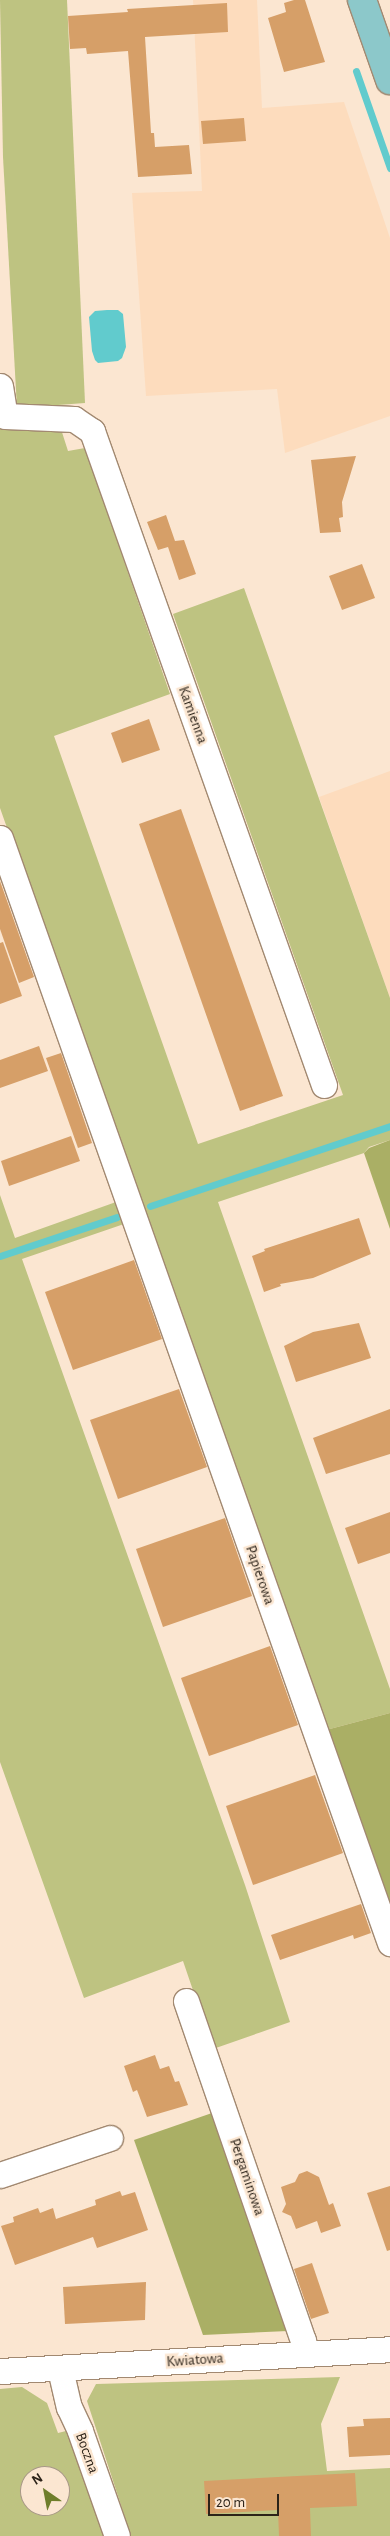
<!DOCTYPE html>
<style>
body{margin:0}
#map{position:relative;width:390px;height:2536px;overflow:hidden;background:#fbe6d1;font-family:"Alegreya Sans",sans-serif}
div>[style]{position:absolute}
.built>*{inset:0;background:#fddcbd}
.green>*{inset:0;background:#bec381}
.forest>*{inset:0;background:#aaaf65}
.water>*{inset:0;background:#61cbcd}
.stream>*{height:7px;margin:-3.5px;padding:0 3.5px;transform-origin:3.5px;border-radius:3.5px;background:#61cbcd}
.building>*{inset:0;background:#d69f68}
.roads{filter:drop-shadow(1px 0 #a28971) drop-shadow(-1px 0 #a28971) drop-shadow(0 1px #a28971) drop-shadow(0 -1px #a28971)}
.minor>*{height:25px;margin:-12.5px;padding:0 12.5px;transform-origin:12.5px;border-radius:12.5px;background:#fff}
.major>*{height:28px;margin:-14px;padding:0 14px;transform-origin:14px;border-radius:14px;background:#8cc8ca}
span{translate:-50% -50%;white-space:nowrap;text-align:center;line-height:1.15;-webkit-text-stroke:5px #fbe6d1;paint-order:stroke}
.street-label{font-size:15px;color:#2c2319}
.north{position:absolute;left:20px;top:2466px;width:50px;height:50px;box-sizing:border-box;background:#fbe6d1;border:1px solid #a89887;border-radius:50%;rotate:327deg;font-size:14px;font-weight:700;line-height:20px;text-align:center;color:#2c2319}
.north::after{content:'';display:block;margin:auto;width:18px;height:22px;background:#6f7e2b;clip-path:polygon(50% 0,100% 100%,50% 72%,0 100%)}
.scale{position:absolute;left:208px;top:2494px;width:71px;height:22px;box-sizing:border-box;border:2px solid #2c2319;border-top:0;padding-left:6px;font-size:15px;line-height:18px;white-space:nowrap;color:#2c2319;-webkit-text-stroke:4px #fbe6d1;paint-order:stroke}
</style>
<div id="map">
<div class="built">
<div style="clip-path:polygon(193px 0,257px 0,262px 108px,344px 102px,390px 238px,390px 416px,285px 453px,277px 389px,146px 396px,132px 193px,202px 191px)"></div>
<div style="clip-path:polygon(390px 771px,390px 998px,319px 797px)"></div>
</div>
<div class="green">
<div style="clip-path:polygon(0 0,67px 0,85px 403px,17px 408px,3px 157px)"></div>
<div style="clip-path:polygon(60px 426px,68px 451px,85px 448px,170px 694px,54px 736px,198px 1144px,343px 1095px,173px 614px,244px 588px,390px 998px,390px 1140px,369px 1147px,364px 1153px,218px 1202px,390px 1689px,390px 1713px,326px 1730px,0 808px,0 429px)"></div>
<div style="clip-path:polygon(0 1195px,15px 1238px,116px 1202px,124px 1224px,22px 1259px,245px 1885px,290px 2022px,213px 2049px,183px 1961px,84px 1998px,0 1762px)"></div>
<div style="clip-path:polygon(340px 2377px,321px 2424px,327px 2471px,390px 2468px,390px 2536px,131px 2536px,87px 2401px,96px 2384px)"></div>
<div style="clip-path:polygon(evenodd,22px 2387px,47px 2403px,58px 2433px,70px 2430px,108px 2536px,0 2536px,0 2389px,22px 2387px,30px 2476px,60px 2476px,60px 2506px,30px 2506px,30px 2476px)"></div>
</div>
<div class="forest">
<div style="clip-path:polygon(390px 1140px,390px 1229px,364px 1153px,369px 1148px)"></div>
<div style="clip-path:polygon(390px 1713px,390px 1915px,326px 1730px)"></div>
<div style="clip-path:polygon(212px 2113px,288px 2331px,203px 2335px,134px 2140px)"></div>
</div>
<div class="water">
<div style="clip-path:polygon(107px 310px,118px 310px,123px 314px,126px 347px,122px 358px,118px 361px,98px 363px,95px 360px,92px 351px,89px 317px,95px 311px)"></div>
</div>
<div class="stream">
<div style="left:356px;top:71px;width:103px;rotate:70.7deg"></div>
<div style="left:150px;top:1206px;width:253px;rotate:-18.4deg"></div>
<div style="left:0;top:1256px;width:123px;rotate:-18.4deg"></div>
</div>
<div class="building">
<div style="clip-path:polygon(294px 0,305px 0,325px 62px,284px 72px,268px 18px,286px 12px,284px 3px)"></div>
<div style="clip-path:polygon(227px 3px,228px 32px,145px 37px,151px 133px,154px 133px,155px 147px,189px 145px,192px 174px,138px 177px,128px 51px,87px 54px,86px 48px,70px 49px,68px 16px,128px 12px,127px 9px)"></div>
<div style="clip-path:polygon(244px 118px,246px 141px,203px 144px,201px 121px)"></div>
<div style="clip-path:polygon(356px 456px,342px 502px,343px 517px,339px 518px,341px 532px,320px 533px,311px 460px)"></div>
<div style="clip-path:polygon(166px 515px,175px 541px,184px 540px,196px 574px,179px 580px,168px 547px,158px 550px,147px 522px)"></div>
<div style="clip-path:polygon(362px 564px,375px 598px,342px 610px,329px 576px)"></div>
<div style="clip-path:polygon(149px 719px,160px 750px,122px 763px,111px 733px)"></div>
<div style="clip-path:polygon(181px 809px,283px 1096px,240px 1111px,139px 824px)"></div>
<div style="clip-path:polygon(0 881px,34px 977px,19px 983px,0 929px)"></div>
<div style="clip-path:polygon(3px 942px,22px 996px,0 1004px,0 943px)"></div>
<div style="clip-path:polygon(39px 1046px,48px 1071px,0 1088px,0 1060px)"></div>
<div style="clip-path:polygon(61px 1053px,92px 1143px,78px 1148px,46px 1058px)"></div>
<div style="clip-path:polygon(71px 1136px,80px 1161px,9px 1186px,1px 1161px)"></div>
<div style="clip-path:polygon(359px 1218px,371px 1254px,313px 1278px,280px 1284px,281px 1286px,264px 1292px,252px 1256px,265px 1251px,264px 1249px)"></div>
<div style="clip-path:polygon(134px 1260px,162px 1339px,73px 1370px,45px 1292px)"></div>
<div style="clip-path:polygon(359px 1323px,371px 1358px,296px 1382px,284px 1346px,313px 1332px)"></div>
<div style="clip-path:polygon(179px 1389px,207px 1467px,118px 1499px,90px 1420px)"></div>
<div style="clip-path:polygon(390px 1409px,390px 1454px,326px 1474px,313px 1438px)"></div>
<div style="clip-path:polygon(390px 1512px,390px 1553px,358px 1564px,345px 1528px)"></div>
<div style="clip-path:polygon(225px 1518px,252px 1596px,163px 1627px,136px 1549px)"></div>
<div style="clip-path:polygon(270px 1646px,298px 1725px,209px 1756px,181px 1678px)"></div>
<div style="clip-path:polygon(315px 1775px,343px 1853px,253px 1885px,226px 1806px)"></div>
<div style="clip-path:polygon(361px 1904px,371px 1933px,354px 1939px,353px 1935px,280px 1960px,271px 1935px)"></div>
<div style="clip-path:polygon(155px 2055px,160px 2069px,169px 2066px,175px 2082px,179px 2081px,188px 2105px,147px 2117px,137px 2090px,133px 2092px,124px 2066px)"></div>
<div style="clip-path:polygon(307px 2171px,319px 2177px,329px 2205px,333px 2203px,341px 2226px,321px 2233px,317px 2221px,296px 2229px,291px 2216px,282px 2212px,286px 2204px,281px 2187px,295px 2182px,299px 2174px)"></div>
<div style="clip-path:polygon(390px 2186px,390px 2250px,387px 2251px,367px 2193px)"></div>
<div style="clip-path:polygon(120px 2191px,122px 2196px,135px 2192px,148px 2230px,97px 2248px,93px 2237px,15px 2265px,1px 2226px,14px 2222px,13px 2217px,38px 2208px,40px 2213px,53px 2208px,56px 2219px,96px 2205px,95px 2200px)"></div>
<div style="clip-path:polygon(312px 2263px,329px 2313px,311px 2319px,294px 2269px)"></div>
<div style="clip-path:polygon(146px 2282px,145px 2320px,65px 2324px,63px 2287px)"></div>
<div style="clip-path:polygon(390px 2418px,390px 2455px,349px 2457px,347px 2427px,364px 2426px,363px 2419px)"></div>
<div style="clip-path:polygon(355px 2473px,357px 2506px,310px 2508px,311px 2536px,279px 2536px,278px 2510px,206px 2514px,204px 2481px)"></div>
</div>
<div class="roads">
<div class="minor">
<div style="left:0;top:386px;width:30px;rotate:81deg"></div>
<div style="left:5px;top:416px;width:69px;rotate:2.5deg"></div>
<div style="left:74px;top:419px;width:22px;rotate:34deg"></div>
<div style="left:92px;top:431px;width:694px;rotate:70.47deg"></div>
<div style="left:0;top:838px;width:1172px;rotate:70.56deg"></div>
<div style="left:186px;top:2001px;width:359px;rotate:71deg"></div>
<div style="left:303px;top:2340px;width:14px;rotate:78deg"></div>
<div style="left:0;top:2175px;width:116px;rotate:-18.6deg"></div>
<div style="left:60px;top:2369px;width:39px;rotate:77deg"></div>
<div style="left:69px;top:2407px;width:26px;rotate:65deg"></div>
<div style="left:80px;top:2431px;width:111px;rotate:70.6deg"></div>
<div style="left:0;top:2371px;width:391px;rotate:-3.2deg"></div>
</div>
<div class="major">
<div style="left:362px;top:0;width:85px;rotate:70.7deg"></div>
</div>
</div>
<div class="street-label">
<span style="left:193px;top:715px;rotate:70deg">Kamienna</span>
<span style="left:260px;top:1575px;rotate:71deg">Papierowa</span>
<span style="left:247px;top:2177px;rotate:71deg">Pergaminowa</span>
<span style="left:195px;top:2360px;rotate:-4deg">Kwiatowa</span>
<span style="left:87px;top:2453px;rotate:70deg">Boczna</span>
</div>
<div class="north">N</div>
<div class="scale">20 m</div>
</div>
